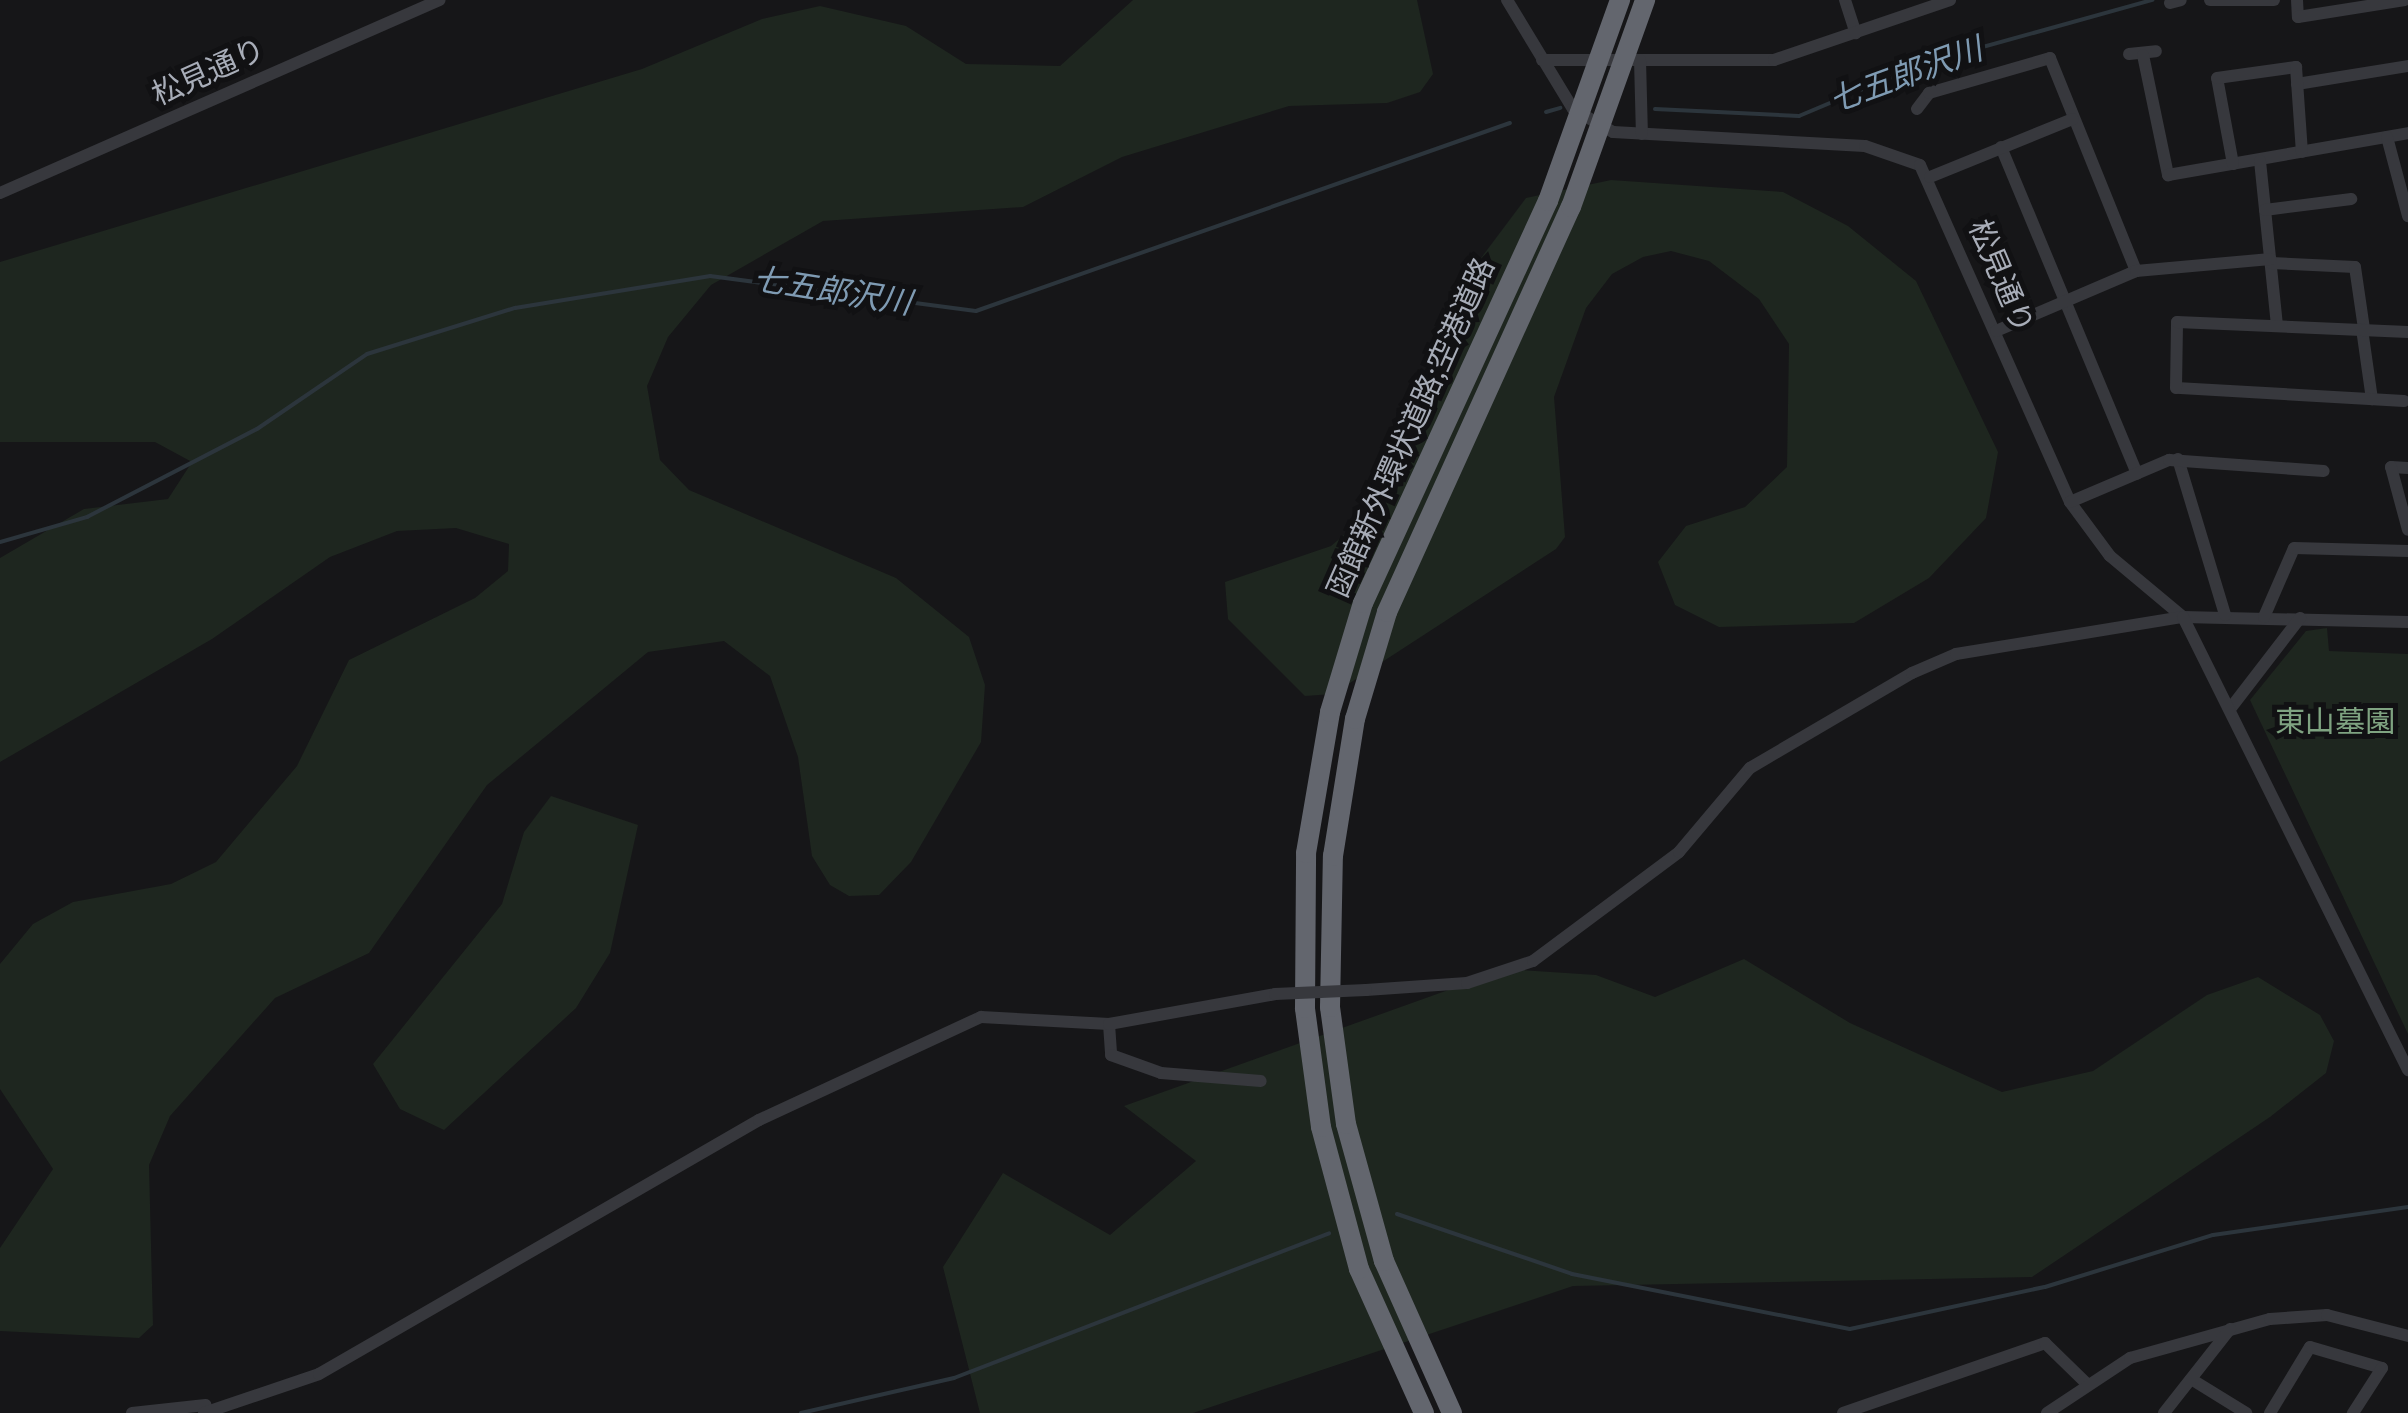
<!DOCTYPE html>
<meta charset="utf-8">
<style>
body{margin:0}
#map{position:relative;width:2408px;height:1413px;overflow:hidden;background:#161618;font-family:"Varela Round","Noto Sans JP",sans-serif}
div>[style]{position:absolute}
.green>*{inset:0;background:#1e261f}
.stream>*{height:4px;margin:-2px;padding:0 2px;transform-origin:2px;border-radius:2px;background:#2c353c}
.minor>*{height:12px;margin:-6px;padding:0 6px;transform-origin:6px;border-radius:6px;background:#37383d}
.highway>*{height:20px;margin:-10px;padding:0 10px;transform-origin:10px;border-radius:10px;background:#63666e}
.minor-bridge>*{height:12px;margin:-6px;padding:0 6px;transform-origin:6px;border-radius:6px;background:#37383d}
.highway-bridge>*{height:20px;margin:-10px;padding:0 10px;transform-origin:10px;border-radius:10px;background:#63666e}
span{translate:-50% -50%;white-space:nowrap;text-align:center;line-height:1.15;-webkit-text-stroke:10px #111113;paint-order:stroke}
.street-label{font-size:30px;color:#a8adb8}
.park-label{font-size:30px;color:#7fa381}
.water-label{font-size:32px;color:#7f9bb3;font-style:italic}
</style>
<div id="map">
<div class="green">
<div style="clip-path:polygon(1133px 0,1417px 0,1433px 74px,1420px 92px,1387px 103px,1289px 106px,1122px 157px,1023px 207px,823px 221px,711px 285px,668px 337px,647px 386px,660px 460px,689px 490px,896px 578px,969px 637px,985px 685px,981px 742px,911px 862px,879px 895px,849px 896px,830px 885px,812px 856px,798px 757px,770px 676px,724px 641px,648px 652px,487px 785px,369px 953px,275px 998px,170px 1116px,149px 1165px,153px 1325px,139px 1338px,0 1331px,0 1248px,53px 1169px,0 1089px,0 964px,33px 924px,73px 902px,171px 884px,216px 862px,297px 766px,349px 660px,475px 598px,508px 571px,509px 544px,456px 528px,397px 531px,330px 557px,212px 639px,0 762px,0 558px,84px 509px,168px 499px,192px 462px,155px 442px,0 442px,0 262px,642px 69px,762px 19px,820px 6px,906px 26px,966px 64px,1060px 66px)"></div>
<div style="clip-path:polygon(1611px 180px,1783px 192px,1848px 226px,1916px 281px,1998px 452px,1986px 518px,1929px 578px,1854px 623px,1719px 627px,1675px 605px,1658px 562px,1686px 526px,1745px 507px,1787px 467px,1789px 344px,1759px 299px,1709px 261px,1671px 251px,1643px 257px,1612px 274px,1586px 308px,1554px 397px,1565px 537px,1556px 549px,1333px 694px,1305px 696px,1228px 619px,1225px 582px,1331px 546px,1364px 518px,1423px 430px,1475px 266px,1526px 198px)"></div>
<div style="clip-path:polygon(2327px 628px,2329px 651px,2408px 654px,2408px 1034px,2250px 700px,2306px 631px)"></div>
<div style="clip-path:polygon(551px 796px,638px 825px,610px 953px,576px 1008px,444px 1130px,400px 1109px,373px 1064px,502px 904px,524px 832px)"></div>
<div style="clip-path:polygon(1744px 959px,1850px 1023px,2002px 1092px,2093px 1071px,2207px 995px,2258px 977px,2320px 1015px,2334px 1041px,2326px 1073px,2270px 1117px,2032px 1277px,1573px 1286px,1193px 1413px,980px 1413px,943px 1267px,1003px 1173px,1110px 1235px,1196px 1161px,1124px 1106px,1507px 969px,1596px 975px,1655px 997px)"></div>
</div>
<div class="stream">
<div style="left:1655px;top:109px;width:144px;rotate:2.8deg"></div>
<div style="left:1799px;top:116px;width:137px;rotate:-22.8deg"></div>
<div style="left:1925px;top:63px;width:236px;rotate:-15.5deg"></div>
<div style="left:1546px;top:112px;width:15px;rotate:-16deg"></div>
<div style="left:0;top:542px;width:91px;rotate:-16deg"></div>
<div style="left:87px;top:517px;width:191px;rotate:-27.4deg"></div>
<div style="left:257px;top:429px;width:133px;rotate:-34.3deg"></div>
<div style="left:367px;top:354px;width:155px;rotate:-17.3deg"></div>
<div style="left:515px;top:308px;width:198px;rotate:-9.3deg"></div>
<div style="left:710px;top:276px;width:268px;rotate:7.5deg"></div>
<div style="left:976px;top:311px;width:566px;rotate:-19.4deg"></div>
<div style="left:1397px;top:1214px;width:185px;rotate:18.9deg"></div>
<div style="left:1572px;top:1274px;width:283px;rotate:11.2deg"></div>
<div style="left:1850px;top:1329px;width:199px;rotate:-12.2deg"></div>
<div style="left:2045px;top:1287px;width:176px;rotate:-17.2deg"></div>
<div style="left:2213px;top:1235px;width:197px;rotate:-8.2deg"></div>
<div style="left:801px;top:1413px;width:157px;rotate:-12.9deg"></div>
<div style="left:954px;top:1378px;width:402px;rotate:-21.1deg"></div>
</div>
<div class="minor">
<div style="left:1507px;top:0;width:127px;rotate:58.8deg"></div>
<div style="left:1573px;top:109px;width:46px;rotate:29.9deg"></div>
<div style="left:1613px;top:132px;width:252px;rotate:3.2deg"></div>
<div style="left:1865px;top:146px;width:58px;rotate:19.1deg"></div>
<div style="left:1920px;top:165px;width:369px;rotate:66deg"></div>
<div style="left:2070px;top:502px;width:67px;rotate:53.5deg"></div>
<div style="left:2110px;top:556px;width:95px;rotate:39.9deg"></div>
<div style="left:2183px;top:617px;width:225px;rotate:1.3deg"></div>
<div style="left:1845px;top:0;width:35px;rotate:72deg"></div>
<div style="left:2210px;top:0;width:64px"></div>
<div style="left:2297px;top:0;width:17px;rotate:87deg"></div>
<div style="left:2298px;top:17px;width:108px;rotate:-9deg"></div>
<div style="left:2170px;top:3px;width:11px;rotate:-15deg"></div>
<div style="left:2129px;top:54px;width:27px;rotate:-6deg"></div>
<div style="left:2143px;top:55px;width:123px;rotate:78.2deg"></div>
<div style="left:2168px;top:175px;width:244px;rotate:-9.9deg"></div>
<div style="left:1542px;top:60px;width:232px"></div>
<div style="left:1774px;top:60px;width:186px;rotate:-18.8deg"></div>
<div style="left:1640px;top:60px;width:74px;rotate:88.5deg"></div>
<div style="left:2297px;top:84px;width:112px;rotate:-9.2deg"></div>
<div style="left:1917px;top:109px;width:20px;rotate:-53deg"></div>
<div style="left:1929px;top:93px;width:126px;rotate:-16.1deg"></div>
<div style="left:2050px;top:58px;width:230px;rotate:68deg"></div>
<div style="left:2387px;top:137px;width:82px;rotate:75.1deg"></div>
<div style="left:2001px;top:147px;width:354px;rotate:67.4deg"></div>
<div style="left:2260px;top:161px;width:165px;rotate:84.1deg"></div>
<div style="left:2233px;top:164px;width:87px;rotate:-100.5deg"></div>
<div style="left:2217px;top:78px;width:80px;rotate:-7.9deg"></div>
<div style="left:2296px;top:67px;width:85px;rotate:86deg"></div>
<div style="left:1930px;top:177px;width:154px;rotate:-22.1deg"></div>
<div style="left:0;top:193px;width:480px;rotate:-23.7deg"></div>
<div style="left:2265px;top:210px;width:87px;rotate:-7.3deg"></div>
<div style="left:2271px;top:263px;width:84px;rotate:2.7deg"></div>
<div style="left:2355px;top:267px;width:63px;rotate:81.7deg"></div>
<div style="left:2362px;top:329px;width:71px;rotate:81.9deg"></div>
<div style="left:1996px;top:331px;width:152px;rotate:-23.2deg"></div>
<div style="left:2136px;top:271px;width:135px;rotate:-5.1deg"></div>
<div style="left:2404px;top:401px;width:228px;rotate:-176.7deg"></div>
<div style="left:2176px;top:388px;width:66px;rotate:-89.1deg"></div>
<div style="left:2177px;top:322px;width:231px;rotate:2.5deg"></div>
<div style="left:2178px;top:459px;width:163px;rotate:73.2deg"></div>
<div style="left:2408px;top:468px;width:17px;rotate:-177deg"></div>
<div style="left:2391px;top:467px;width:65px;rotate:74.9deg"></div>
<div style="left:2070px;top:502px;width:108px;rotate:-23deg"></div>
<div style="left:2169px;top:460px;width:155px;rotate:4.1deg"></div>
<div style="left:2264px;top:617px;width:75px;rotate:-66.5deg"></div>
<div style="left:2294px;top:548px;width:114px;rotate:1.5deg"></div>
<div style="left:2230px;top:709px;width:115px;rotate:-52.4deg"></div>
<div style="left:1366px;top:990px;width:101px;rotate:-4deg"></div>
<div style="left:1467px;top:983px;width:70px;rotate:-18.4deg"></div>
<div style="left:1533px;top:961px;width:182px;rotate:-36.7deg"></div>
<div style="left:1679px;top:852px;width:110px;rotate:-49.8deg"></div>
<div style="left:1750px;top:768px;width:188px;rotate:-30.4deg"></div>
<div style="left:1912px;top:673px;width:48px;rotate:-23.4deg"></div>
<div style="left:1956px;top:654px;width:230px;rotate:-9.3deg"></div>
<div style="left:2183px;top:617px;width:506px;rotate:63.59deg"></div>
<div style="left:1109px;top:1024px;width:31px;rotate:86deg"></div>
<div style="left:1111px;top:1055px;width:53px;rotate:19.8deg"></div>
<div style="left:1161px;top:1073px;width:100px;rotate:4.6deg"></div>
<div style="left:2191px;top:1379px;width:65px;rotate:31.7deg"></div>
<div style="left:132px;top:1413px;width:74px;rotate:-6.2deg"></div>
<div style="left:204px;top:1413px;width:121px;rotate:-18.7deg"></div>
<div style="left:319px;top:1374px;width:508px;rotate:-30deg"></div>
<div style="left:759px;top:1120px;width:245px;rotate:-24.9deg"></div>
<div style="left:981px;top:1017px;width:128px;rotate:3.1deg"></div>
<div style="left:1109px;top:1024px;width:169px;rotate:-10.2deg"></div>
<div style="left:1843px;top:1413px;width:214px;rotate:-19.1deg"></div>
<div style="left:2045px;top:1343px;width:57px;rotate:44.3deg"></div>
<div style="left:2047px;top:1413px;width:100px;rotate:-33.5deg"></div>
<div style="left:2130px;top:1358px;width:145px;rotate:-15.6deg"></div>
<div style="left:2270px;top:1319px;width:57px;rotate:-4deg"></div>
<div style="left:2327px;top:1315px;width:84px;rotate:14.5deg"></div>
<div style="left:2164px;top:1413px;width:107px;rotate:-51.8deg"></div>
<div style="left:2270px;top:1413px;width:77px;rotate:-58.8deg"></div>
<div style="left:2310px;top:1347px;width:75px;rotate:16.3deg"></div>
<div style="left:2382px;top:1368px;width:54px;rotate:122.8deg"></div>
</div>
<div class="highway">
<div style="left:1424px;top:1413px;width:158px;rotate:-114.3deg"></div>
<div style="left:1359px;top:1269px;width:147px;rotate:-105deg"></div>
<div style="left:1321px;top:1127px;width:120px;rotate:-97.7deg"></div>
<div style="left:1305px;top:1008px;width:155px;rotate:-89.6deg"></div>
<div style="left:1306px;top:853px;width:143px;rotate:-80.3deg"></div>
<div style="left:1330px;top:712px;width:114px;rotate:-73.2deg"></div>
<div style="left:1363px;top:603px;width:443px;rotate:-65.3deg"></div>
<div style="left:1452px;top:1413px;width:167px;rotate:-114.1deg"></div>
<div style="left:1384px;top:1261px;width:142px;rotate:-105.5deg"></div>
<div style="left:1346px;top:1124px;width:118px;rotate:-97.8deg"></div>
<div style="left:1330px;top:1007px;width:151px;rotate:-88.9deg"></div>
<div style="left:1333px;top:856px;width:139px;rotate:-80.9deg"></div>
<div style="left:1355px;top:719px;width:112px;rotate:-73.3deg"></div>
<div style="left:1387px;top:612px;width:445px;rotate:-65.6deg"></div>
</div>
<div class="minor-bridge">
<div style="left:1275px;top:994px;width:91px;rotate:-2.5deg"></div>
</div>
<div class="highway-bridge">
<div style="left:1548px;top:201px;width:214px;rotate:-70.3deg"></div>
<div style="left:1571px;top:207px;width:220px;rotate:-70.3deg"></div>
</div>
<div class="street-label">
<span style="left:209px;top:73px;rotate:-24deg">松見通り</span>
<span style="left:2000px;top:277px;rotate:67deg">松見通り</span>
<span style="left:1412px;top:428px;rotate:-66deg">函館新外環状道路;空港道路</span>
</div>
<div class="park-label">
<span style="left:2335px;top:723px">東山墓園</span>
</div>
<div class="water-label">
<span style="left:1906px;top:76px;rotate:-20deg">七五郎沢川</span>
<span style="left:832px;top:292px;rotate:9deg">七五郎沢川</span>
</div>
</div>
